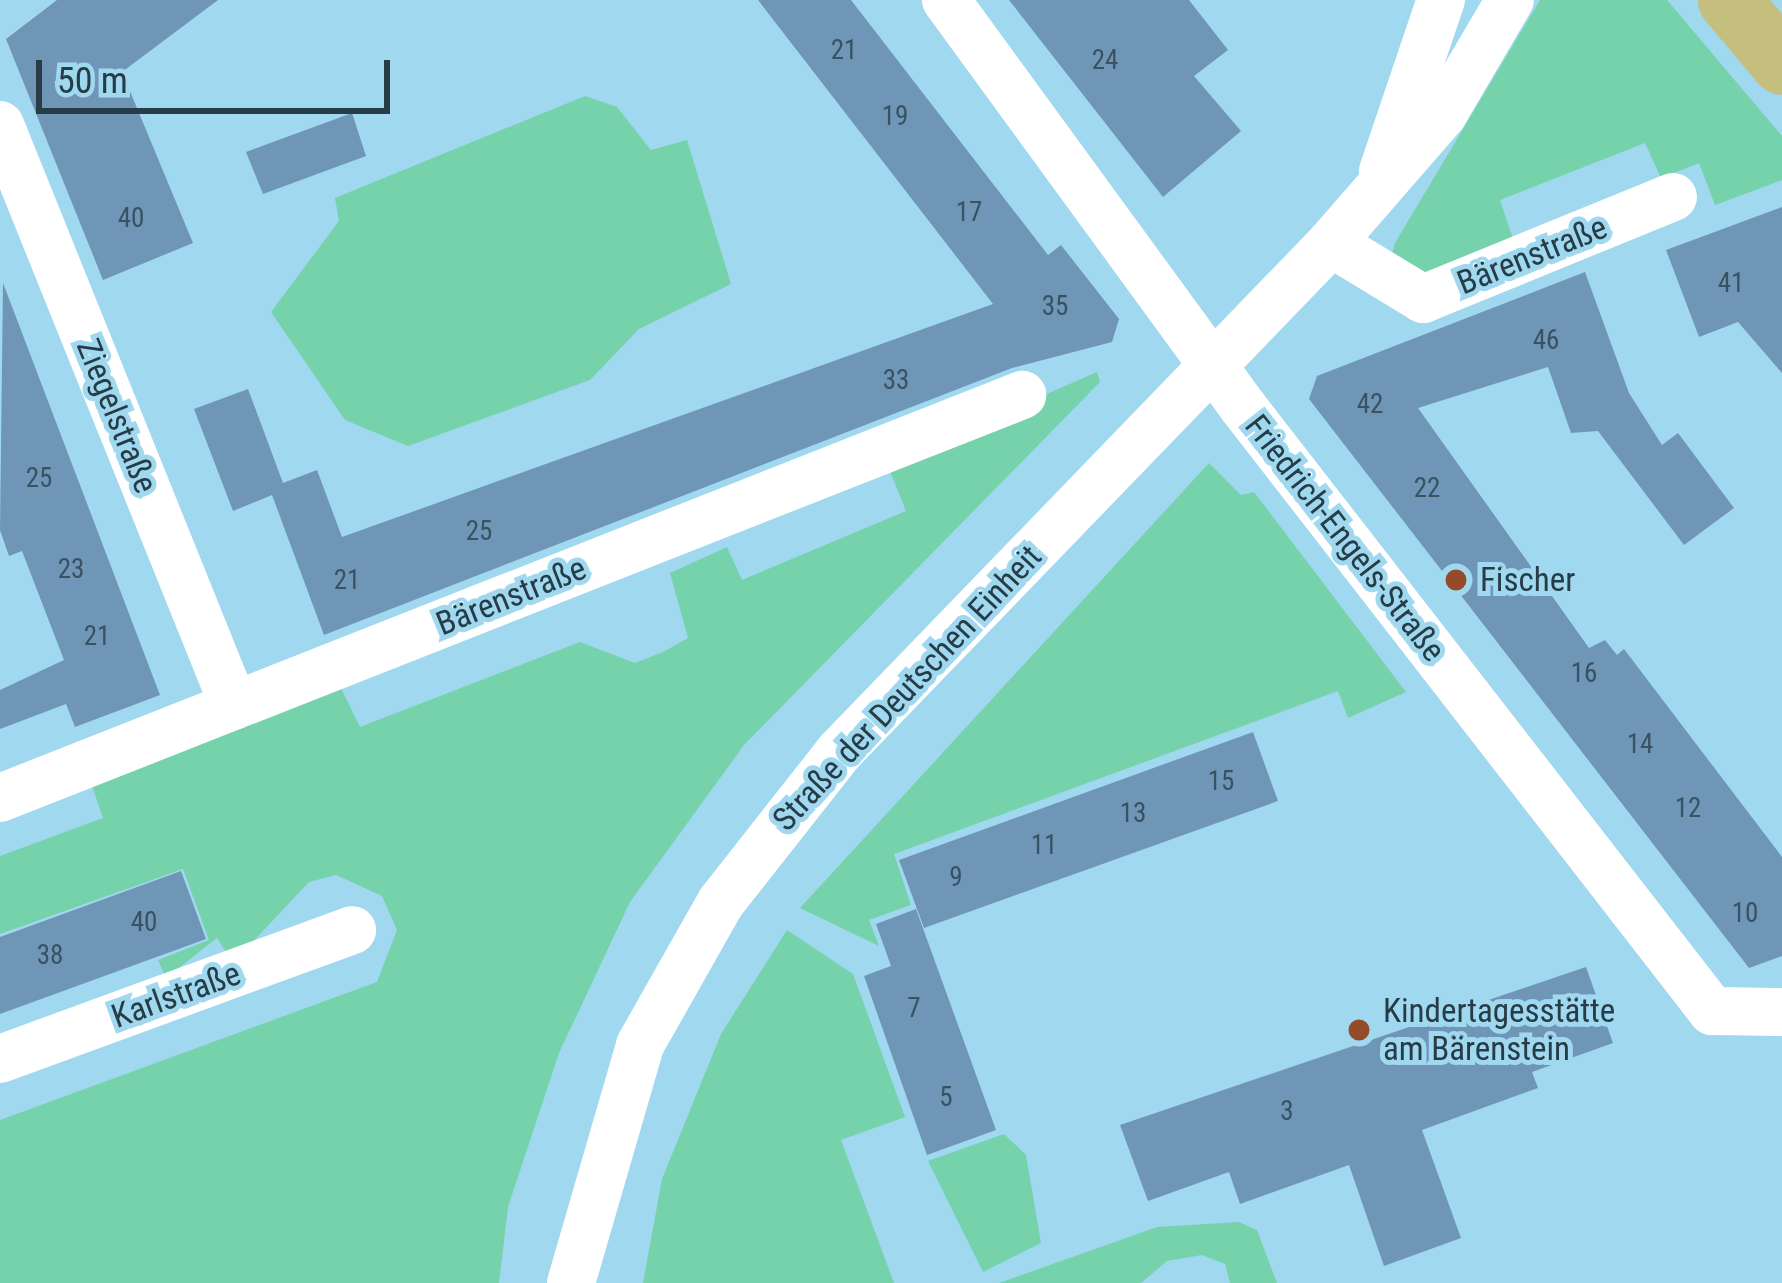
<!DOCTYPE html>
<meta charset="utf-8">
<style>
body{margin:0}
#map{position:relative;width:1782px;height:1283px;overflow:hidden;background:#a0d8ef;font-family:"Roboto Condensed",sans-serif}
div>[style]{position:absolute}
.green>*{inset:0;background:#75d2ab}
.building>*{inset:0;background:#6f96b7}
.minor>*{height:48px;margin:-24px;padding:0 24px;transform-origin:24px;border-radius:24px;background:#fff}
.major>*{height:63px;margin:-31.5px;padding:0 31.5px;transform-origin:31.5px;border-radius:31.5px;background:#c4bf7c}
.dots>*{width:33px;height:33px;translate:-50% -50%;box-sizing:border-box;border:6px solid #a0d8ef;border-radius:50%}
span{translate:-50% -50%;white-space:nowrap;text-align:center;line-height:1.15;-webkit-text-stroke:10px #a0d8ef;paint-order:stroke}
.number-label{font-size:27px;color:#385262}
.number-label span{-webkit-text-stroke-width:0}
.street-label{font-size:33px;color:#263c46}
.poi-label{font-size:33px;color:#263c46}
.left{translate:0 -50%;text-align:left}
.scale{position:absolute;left:36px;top:60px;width:354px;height:54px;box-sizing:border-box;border:6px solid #263c46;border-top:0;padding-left:15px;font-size:36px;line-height:42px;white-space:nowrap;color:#263c46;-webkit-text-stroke:9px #a0d8ef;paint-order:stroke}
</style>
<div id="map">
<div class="green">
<div style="clip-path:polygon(1540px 0,1667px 0,1782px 136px,1782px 180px,1715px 205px,1699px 163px,1661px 178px,1645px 143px,1500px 200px,1513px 239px,1418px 280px,1392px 254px,1395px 243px)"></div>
<div style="clip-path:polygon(585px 96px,617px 107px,651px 150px,687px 140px,731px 284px,639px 329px,590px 380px,408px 446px,345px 420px,271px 312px,339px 221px,335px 198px)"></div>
<div style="clip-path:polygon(1097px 372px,1100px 382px,744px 745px,630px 902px,559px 1053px,508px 1207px,499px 1283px,0 1283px,0 1120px,377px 982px,397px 930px,382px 896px,336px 875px,309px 882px,233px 963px,217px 938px,166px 978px,158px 960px,209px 940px,183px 869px,0 934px,0 856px,103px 818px,92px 786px,341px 688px,360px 727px,580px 642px,635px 663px,663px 652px,688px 638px,670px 573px,727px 547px,742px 580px,906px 511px,887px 464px)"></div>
<div style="clip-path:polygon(1209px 463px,1241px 495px,1254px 492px,1406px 692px,1348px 718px,1338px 691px,894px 854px,911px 905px,869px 920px,879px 946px,800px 908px)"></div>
<div style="clip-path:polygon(787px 930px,853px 974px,905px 1117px,841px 1140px,894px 1283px,643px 1283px,662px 1179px,721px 1034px)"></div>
<div style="clip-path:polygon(1004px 1134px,1026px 1155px,1041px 1243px,983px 1272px,928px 1161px)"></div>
<div style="clip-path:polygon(1239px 1222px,1257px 1230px,1277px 1283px,1230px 1283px,1225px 1264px,1202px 1255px,1167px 1261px,1141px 1283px,999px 1283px,1157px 1227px)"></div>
</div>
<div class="building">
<div style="clip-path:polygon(57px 0,218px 0,122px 72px,193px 243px,103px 280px,6px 39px)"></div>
<div style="clip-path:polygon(758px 0,851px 0,1048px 255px,1061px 245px,1119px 319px,1112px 342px,1012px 368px,324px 635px,272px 495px,233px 511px,194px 409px,248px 389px,283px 483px,317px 470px,342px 537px,993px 304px)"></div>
<div style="clip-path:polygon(1009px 0,1189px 0,1228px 50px,1194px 76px,1241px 131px,1163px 197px)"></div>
<div style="clip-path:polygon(352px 113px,366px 156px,263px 194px,246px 152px)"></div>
<div style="clip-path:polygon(1782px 207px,1782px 373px,1738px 322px,1699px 337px,1666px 250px)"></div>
<div style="clip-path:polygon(1585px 272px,1629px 393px,1662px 445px,1678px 433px,1734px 508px,1684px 545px,1598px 431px,1571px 433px,1548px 367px,1418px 408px,1589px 648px,1605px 640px,1617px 655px,1624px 649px,1782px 857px,1782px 956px,1749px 968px,1309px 399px,1317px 376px)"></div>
<div style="clip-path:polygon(3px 283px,160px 695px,75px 727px,66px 704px,0 729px,0 690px,64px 660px,22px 551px,9px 556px,0 530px)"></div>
<div style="clip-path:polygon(1253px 732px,1278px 801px,924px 928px,899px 860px)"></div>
<div style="clip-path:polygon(181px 871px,206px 939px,0 1014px,0 937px)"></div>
<div style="clip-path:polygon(916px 909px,996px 1130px,927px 1155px,864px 976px,891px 966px,876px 924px)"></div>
<div style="clip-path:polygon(1586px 967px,1613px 1043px,1532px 1072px,1538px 1088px,1422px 1130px,1461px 1238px,1384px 1266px,1349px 1165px,1240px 1204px,1229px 1172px,1148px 1201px,1120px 1125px)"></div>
</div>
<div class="minor">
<div style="left:946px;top:0;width:504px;rotate:53.88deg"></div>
<div style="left:1243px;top:407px;width:765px;rotate:52.17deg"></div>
<div style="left:1712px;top:1011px;width:70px;rotate:0.8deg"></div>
<div style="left:0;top:125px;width:626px;rotate:68.06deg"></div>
<div style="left:1383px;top:171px;width:181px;rotate:-71.3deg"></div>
<div style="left:1331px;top:243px;width:108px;rotate:31.3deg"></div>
<div style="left:1423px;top:299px;width:270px;rotate:-22.2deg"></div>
<div style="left:0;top:798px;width:1099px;rotate:-21.52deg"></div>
<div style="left:0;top:1059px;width:375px;rotate:-20.1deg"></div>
<div style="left:571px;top:1283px;width:248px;rotate:-73.8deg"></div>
<div style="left:640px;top:1045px;width:164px;rotate:-60.5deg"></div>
<div style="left:721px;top:902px;width:192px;rotate:-51.8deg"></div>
<div style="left:840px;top:751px;width:707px;rotate:-45.97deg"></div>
<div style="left:1331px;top:243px;width:171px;rotate:-49deg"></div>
<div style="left:1443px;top:114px;width:132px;rotate:-59.6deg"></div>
</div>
<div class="major">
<div style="left:1729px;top:0;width:82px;rotate:49.9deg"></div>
</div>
<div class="dots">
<div style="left:1456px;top:580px;background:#934b29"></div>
<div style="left:1359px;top:1030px;background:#934b29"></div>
</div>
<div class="number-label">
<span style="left:844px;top:51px">21</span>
<span style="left:1105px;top:61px">24</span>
<span style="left:895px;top:117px">19</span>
<span style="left:969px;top:213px">17</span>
<span style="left:131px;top:219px">40</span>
<span style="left:1731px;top:284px">41</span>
<span style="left:1055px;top:307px">35</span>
<span style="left:1546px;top:341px">46</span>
<span style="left:896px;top:381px">33</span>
<span style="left:1370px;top:405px">42</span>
<span style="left:39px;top:479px">25</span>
<span style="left:1427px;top:489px">22</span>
<span style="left:479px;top:532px">25</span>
<span style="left:71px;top:570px">23</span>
<span style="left:347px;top:581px">21</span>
<span style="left:97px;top:637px">21</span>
<span style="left:1584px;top:674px">16</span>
<span style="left:1640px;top:745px">14</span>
<span style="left:1221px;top:782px">15</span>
<span style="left:1688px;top:809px">12</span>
<span style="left:1133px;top:814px">13</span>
<span style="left:1044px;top:846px">11</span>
<span style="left:956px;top:878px">9</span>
<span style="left:1745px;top:914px">10</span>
<span style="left:144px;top:923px">40</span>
<span style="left:50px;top:956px">38</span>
<span style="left:914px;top:1009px">7</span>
<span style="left:946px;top:1098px">5</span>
<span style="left:1287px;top:1112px">3</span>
</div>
<div class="street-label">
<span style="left:1532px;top:255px;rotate:-22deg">Bärenstraße</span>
<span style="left:117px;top:416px;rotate:68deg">Ziegelstraße</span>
<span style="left:1345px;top:538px;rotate:52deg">Friedrich-Engels-Straße</span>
<span style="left:511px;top:596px;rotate:-22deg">Bärenstraße</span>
<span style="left:907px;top:688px;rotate:-47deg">Straße der Deutschen Einheit</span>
<span style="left:176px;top:995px;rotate:-20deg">Karlstraße</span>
</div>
<div class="poi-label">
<span class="left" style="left:1480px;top:580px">Fischer</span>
<span class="left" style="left:1383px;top:1030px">Kindertagesstätte<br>am Bärenstein</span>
</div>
<div class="scale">50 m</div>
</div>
